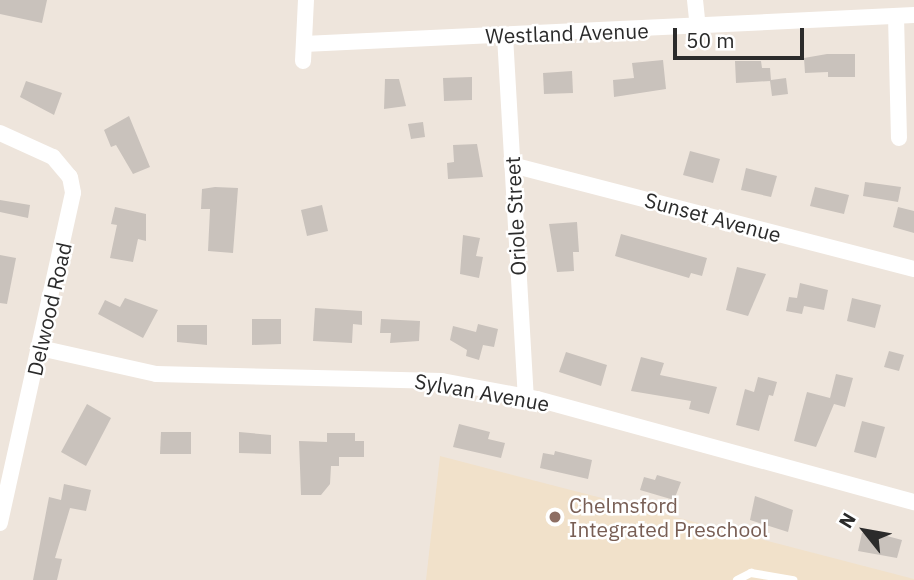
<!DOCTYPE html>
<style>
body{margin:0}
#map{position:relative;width:914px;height:580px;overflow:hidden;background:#eee5dc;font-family:"IBM Plex Sans",sans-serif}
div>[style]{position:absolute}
.education>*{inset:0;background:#f1e1ca}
.building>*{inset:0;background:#c9c2bc}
.lane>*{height:8px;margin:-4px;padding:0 4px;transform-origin:4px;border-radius:4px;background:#fff}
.street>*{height:16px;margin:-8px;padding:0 8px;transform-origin:8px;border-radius:8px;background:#fff}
.dots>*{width:19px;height:19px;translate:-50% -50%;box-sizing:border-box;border:4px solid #fff;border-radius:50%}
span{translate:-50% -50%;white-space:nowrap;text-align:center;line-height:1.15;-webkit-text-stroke:5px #fff;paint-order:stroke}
.street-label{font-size:21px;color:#2b2b2b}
.education-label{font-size:21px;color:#785e54}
.left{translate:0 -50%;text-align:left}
.north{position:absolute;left:830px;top:496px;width:70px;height:70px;-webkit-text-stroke:5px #fff;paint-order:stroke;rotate:301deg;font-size:19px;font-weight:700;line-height:28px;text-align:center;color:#2b2b2b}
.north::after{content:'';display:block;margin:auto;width:24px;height:32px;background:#2b2b2b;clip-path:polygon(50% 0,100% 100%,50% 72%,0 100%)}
.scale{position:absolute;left:673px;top:28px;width:131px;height:32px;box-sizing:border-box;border:4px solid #2b2b2b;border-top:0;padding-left:9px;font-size:21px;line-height:24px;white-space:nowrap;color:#2b2b2b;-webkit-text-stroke:5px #fff;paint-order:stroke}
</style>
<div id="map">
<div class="education">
<div style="clip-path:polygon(440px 456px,914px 579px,914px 580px,426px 580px)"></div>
</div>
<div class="building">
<div style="clip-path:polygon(0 0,47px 0,42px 23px,0 14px)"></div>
<div style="clip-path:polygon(827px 54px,855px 54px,855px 77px,828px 77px,828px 72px,805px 73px,804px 58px)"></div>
<div style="clip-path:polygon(663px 60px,666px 89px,614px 97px,613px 80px,634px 78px,632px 63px)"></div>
<div style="clip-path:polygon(735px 61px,761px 61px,762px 68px,770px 68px,771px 80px,786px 78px,788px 94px,772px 96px,770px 81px,736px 83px)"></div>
<div style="clip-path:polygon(572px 71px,573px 93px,544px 94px,543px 73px)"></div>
<div style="clip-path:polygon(472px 77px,472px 100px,444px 101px,443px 78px)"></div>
<div style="clip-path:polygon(385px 79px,399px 79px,406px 106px,384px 109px)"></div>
<div style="clip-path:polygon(26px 81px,62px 93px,54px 115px,20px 97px)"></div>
<div style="clip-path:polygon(129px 116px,150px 167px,133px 174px,116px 145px,111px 147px,104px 130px)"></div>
<div style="clip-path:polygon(423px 122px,425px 137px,411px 139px,408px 124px)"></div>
<div style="clip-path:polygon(477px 144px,483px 177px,448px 179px,447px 163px,454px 162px,453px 145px)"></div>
<div style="clip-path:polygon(690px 151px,720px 159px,713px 183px,683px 175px)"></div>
<div style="clip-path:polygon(746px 168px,777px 176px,771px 197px,741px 190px)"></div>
<div style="clip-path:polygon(865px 182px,901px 187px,898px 202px,863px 196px)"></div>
<div style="clip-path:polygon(215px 187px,238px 188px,233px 253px,208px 251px,210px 209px,201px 209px,202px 189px)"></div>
<div style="clip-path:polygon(815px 187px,849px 195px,844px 214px,810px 206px)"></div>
<div style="clip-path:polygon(0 200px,30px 205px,28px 218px,0 212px)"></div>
<div style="clip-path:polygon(322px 205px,328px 231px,307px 236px,301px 210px)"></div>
<div style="clip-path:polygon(115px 207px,146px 214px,146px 241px,138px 239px,133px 262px,110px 258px,117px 225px,111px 224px)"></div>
<div style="clip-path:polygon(898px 207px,914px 211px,914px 233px,893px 227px)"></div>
<div style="clip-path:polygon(577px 222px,579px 252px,573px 252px,574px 271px,557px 272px,549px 224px)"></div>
<div style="clip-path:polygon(621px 234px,707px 258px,702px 276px,691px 273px,689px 278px,615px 256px)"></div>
<div style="clip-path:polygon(463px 235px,480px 238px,476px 256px,483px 257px,479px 278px,460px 274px)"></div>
<div style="clip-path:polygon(0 255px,16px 258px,7px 304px,0 303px)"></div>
<div style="clip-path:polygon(737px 267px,766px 274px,748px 316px,726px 310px)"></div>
<div style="clip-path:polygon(800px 283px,828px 290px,824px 310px,804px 306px,802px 314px,786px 311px,789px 297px,797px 298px)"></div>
<div style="clip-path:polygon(125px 298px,158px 310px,143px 338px,98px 314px,105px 300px,120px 307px)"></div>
<div style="clip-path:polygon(852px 298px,881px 305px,875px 328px,847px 321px)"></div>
<div style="clip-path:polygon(315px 308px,362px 311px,362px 325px,353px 324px,352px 343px,313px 341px)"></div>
<div style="clip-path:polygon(252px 319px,281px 319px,281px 344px,252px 345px)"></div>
<div style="clip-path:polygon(381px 319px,420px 321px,419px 341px,390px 343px,391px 333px,380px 333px)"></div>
<div style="clip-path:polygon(478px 324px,498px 329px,494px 347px,483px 345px,479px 360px,466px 356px,467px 350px,450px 340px,453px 326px,476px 332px)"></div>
<div style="clip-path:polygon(177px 325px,207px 325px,207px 345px,177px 342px)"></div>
<div style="clip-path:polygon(889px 351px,904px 355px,899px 371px,884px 367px)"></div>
<div style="clip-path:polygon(566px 352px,607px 365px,601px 386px,559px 372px)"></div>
<div style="clip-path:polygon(641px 357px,664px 363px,660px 375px,717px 387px,709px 414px,689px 409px,691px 401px,631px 391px)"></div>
<div style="clip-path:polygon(836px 374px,853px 378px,845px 407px,834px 404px,816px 447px,794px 441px,807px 392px,830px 398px)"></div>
<div style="clip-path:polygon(758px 377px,777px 382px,773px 396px,769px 395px,759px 431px,736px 425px,745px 389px,754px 392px)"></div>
<div style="clip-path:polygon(87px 404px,111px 418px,86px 466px,61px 452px)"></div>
<div style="clip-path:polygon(862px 421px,885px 427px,876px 458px,854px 452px)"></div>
<div style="clip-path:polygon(459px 424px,490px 432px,488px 439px,505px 443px,501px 458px,453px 447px)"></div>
<div style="clip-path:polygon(161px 432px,191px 432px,191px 454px,160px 454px)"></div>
<div style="clip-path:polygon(239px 432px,271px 435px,271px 454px,239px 453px)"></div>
<div style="clip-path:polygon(327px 433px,355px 433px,355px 441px,364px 441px,364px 457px,339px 457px,339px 466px,331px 466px,330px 484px,321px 495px,301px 495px,299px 441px,327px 442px)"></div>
<div style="clip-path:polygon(555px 451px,592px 460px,588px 479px,540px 468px,543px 453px,554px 455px)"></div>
<div style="clip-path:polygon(657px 475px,681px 482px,674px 500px,640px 490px,644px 477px,655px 480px)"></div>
<div style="clip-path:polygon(64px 484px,91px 490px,86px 511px,70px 508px,55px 558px,62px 559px,57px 580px,33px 580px,49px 497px,61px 500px)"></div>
<div style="clip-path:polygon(755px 496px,793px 510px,788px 532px,750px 520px)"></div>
<div style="clip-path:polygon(872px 532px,902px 540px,897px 558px,858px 551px,862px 533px)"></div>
</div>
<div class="lane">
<div style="left:737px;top:580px;width:16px;rotate:-27deg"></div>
<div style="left:751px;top:573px;width:43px;rotate:9.5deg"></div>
</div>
<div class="street">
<div style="left:695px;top:0;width:28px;rotate:84deg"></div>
<div style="left:896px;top:16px;width:122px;rotate:88.6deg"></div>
<div style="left:505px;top:36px;width:362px;rotate:86.7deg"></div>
<div style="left:304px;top:44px;width:611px;rotate:-2.72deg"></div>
<div style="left:303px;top:61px;width:61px;rotate:-87.2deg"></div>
<div style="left:0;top:133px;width:58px;rotate:24.4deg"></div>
<div style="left:53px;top:157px;width:26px;rotate:50deg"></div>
<div style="left:70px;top:177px;width:16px;rotate:79deg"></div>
<div style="left:73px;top:193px;width:338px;rotate:102.5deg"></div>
<div style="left:512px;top:165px;width:415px;rotate:14.5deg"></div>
<div style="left:40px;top:348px;width:119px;rotate:12.6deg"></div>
<div style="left:156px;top:374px;width:286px;rotate:1.4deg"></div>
<div style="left:442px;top:381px;width:97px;rotate:10.7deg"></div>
<div style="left:537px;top:399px;width:391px;rotate:15.3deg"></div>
</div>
<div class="dots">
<div style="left:555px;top:517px;background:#8d6e63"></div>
</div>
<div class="street-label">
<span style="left:567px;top:33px;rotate:-2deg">Westland Avenue</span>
<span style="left:515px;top:216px;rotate:-93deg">Oriole Street</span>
<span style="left:713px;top:217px;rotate:15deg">Sunset Avenue</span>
<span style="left:49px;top:309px;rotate:-77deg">Delwood Road</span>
<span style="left:482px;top:392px;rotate:10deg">Sylvan Avenue</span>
</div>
<div class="education-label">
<span class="left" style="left:569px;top:517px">Chelmsford<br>Integrated Preschool</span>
</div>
<div class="north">N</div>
<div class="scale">50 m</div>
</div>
